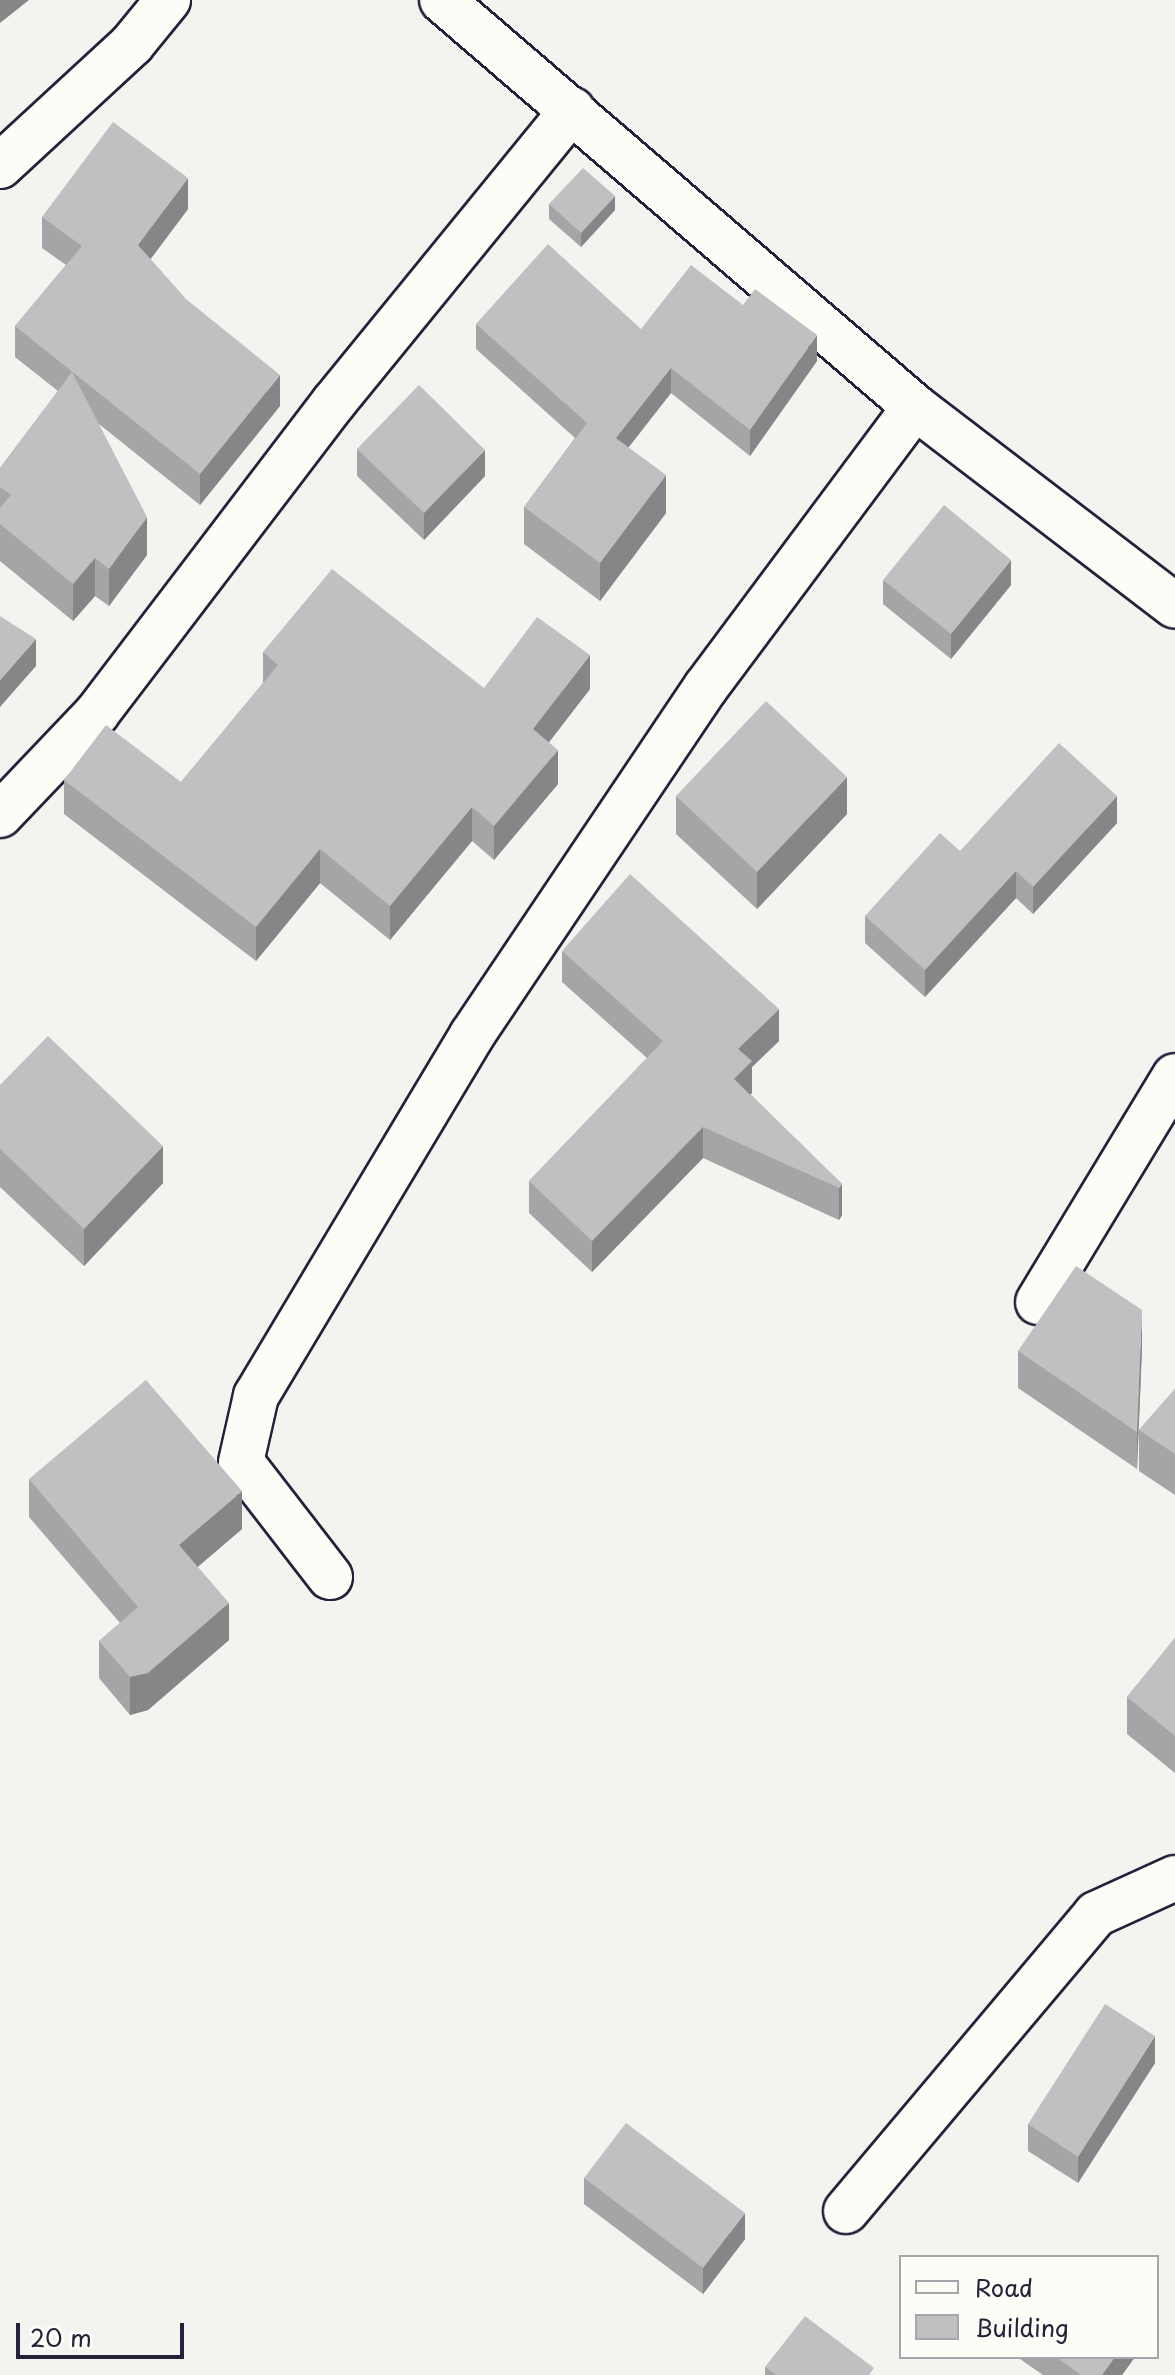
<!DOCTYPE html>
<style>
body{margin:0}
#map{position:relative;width:1175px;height:2375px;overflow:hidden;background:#f4f3ef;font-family:"Playpen Sans",sans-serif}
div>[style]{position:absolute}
.roads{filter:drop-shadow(2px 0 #22223b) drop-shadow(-2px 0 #22223b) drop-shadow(0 2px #22223b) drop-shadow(0 -2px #22223b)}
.minor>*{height:44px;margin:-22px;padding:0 22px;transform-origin:22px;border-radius:22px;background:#fdfcf7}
.wall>*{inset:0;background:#a5a4a7}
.shaded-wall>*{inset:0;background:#868688}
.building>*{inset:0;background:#c0bfc2}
span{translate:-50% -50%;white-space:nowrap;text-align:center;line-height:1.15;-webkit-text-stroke:7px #fdfcf7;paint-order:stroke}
.legend{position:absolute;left:899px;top:2255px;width:260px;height:104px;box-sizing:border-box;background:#fdfcf7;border:2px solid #a5a5ac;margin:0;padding:10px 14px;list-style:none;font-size:24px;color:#22223b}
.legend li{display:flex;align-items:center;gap:16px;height:40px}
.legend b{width:40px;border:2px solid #a5a5ac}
.scale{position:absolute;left:16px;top:2323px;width:168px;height:36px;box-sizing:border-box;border:4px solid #22223b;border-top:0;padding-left:10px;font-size:24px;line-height:28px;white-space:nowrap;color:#22223b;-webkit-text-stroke:6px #fdfcf7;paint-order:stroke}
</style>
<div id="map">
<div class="roads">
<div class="minor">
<div style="left:442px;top:0;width:624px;rotate:40.71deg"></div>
<div style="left:915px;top:407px;width:327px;rotate:37.4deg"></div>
<div style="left:0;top:166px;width:180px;rotate:-42.7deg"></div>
<div style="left:132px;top:44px;width:57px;rotate:-50.7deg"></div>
<div style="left:0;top:815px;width:141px;rotate:-46.4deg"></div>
<div style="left:97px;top:713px;width:391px;rotate:-52.7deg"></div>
<div style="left:334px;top:402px;width:377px;rotate:-50.8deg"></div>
<div style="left:1038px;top:1302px;width:264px;rotate:-58.8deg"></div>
<div style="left:330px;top:1577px;width:145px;rotate:-127.7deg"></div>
<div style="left:241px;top:1462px;width:68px;rotate:-77.2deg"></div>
<div style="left:256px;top:1396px;width:421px;rotate:-59.1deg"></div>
<div style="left:472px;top:1035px;width:419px;rotate:-56.1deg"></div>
<div style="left:706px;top:687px;width:349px;rotate:-53.3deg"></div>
<div style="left:846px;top:2211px;width:388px;rotate:-49.9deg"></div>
<div style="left:1096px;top:1914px;width:87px;rotate:-24.5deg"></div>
</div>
</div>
<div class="wall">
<div style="clip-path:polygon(549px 204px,615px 210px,581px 247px,549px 219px)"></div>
<div style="clip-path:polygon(188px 209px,150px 259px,280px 406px,200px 505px,99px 424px,147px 555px,109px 606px,95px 596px,73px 621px,0 561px,0 468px,58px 391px,15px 357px,15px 326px,66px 265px,42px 248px,42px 217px)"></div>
<div style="clip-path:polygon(476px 324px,641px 329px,817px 361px,750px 456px,671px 393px,628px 447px,666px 513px,600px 601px,524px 544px,524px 507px,575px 438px,476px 349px)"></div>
<div style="clip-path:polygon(357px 449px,485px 476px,424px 540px,357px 476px)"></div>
<div style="clip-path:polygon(883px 580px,1011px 585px,951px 659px,883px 604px)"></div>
<div style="clip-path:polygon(263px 652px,484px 688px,590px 689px,549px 742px,558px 784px,494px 860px,472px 841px,390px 940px,320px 883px,256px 961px,64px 814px,64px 780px,181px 782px,263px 683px)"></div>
<div style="clip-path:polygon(676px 796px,847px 814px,757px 909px,676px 834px)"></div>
<div style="clip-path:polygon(1117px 823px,1033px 914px,1016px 898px,925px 997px,865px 943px,865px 916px,960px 851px)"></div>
<div style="clip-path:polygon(562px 951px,779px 1041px,752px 1067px,752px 1093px,750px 1094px,842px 1184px,842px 1215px,839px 1220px,703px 1158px,592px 1272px,529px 1213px,529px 1181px,647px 1058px,562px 982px)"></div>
<div style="clip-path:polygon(0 1085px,163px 1183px,84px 1266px,0 1187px)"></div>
<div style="clip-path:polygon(1142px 1348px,1137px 1469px,1018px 1388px,1018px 1351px)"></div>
<div style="clip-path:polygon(1175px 1389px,1175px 1495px,1139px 1471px,1139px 1430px)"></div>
<div style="clip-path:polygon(29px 1479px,242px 1529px,197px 1567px,229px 1640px,148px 1710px,130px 1715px,99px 1678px,99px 1641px,120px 1623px,29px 1517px)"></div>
<div style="clip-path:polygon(1175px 1638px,1175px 1773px,1127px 1734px,1127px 1697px)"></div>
<div style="clip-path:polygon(1155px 2063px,1078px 2183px,1028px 2151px,1028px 2124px)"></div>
<div style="clip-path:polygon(584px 2178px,745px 2239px,703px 2294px,584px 2204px)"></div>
<div style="clip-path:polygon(1020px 2357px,1135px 2357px,1122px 2375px,1043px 2375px,1020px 2359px)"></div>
<div style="clip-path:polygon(765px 2367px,874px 2375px,765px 2375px)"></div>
</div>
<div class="shaded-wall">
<div style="clip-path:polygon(0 0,29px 0,0 23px)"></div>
<div style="clip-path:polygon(188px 178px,188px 209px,138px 276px,138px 245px)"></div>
<div style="clip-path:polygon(615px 196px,615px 210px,581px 247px,581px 233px)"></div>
<div style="clip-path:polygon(817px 335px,817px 361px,750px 456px,750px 430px)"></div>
<div style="clip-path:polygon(671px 368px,671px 393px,611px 470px,611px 444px)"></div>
<div style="clip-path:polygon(280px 375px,280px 406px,200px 505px,200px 474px)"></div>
<div style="clip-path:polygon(485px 450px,485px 476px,424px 540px,424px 513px)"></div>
<div style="clip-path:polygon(666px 475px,666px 513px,600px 601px,600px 563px)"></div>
<div style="clip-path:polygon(147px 517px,147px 555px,109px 606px,109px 569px)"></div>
<div style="clip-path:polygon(95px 558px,95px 596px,73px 621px,73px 584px)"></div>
<div style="clip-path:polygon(1011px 560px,1011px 585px,951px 659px,951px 634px)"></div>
<div style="clip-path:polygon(36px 639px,36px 666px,0 707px,0 680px)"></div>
<div style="clip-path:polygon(590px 655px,590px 689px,533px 763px,533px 729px)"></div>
<div style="clip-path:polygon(558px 750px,558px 784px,494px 860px,494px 826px)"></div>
<div style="clip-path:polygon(847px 777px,847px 814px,757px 909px,757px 872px)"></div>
<div style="clip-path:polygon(1117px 796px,1117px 823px,1033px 914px,1033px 887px)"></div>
<div style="clip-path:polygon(472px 807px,472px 841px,390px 940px,390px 906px)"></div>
<div style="clip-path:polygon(320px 849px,320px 883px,256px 961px,256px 927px)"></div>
<div style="clip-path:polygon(1016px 871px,1016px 898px,925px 997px,925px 970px)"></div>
<div style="clip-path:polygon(779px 1009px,779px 1041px,752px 1067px,752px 1093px,734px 1110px,734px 1079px,738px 1049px)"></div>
<div style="clip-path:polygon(703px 1127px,703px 1158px,592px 1272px,592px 1241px)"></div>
<div style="clip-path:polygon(163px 1146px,163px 1183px,84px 1266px,84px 1229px)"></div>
<div style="clip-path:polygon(842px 1184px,842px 1215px,839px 1220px,839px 1188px)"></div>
<div style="clip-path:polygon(1142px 1310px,1142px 1348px,1137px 1469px,1137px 1432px)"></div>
<div style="clip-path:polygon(242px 1491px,242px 1529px,179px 1583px,179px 1545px)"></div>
<div style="clip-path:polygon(229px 1603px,229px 1640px,148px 1710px,130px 1715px,130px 1677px)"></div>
<div style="clip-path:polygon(1155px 2036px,1155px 2063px,1078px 2183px,1078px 2157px)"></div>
<div style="clip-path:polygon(745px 2213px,745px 2239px,703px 2294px,703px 2268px)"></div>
<div style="clip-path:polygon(1115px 2357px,1135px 2357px,1122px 2375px,1102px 2375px)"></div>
</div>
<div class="building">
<div style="clip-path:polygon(113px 122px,188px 178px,138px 245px,186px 299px,280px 375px,200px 474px,15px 326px,82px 246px,42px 217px)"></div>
<div style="clip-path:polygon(583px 168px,615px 196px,581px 233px,549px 204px)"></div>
<div style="clip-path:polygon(548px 244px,641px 329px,691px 265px,743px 305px,755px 289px,817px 335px,750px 430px,671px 368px,616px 438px,590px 419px,587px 423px,476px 324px)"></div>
<div style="clip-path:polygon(72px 372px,147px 517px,109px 569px,95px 558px,73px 584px,0 524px,0 508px,11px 495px,0 487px,0 468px)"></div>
<div style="clip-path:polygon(419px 385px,485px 450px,424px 513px,357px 449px)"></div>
<div style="clip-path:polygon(590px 419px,666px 475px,600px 563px,524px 507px)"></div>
<div style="clip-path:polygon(944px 505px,1011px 560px,951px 634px,883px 580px)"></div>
<div style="clip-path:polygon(332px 569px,484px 688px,537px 617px,590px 655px,533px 729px,558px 750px,494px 826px,472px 807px,390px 906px,320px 849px,256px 927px,64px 780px,106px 725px,181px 782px,278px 665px,263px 652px)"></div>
<div style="clip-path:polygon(0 616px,36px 639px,0 680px)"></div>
<div style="clip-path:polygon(766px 701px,847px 777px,757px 872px,676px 796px)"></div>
<div style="clip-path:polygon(1059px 743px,1117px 796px,1033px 887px,1016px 871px,925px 970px,865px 916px,940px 833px,960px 851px)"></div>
<div style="clip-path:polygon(630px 874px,779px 1009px,738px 1049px,752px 1061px,734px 1079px,842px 1184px,839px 1188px,703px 1127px,592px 1241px,529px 1181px,663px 1041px,562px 951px)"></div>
<div style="clip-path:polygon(48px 1036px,163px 1146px,84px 1229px,0 1149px,0 1085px)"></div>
<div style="clip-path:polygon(1076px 1266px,1142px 1310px,1137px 1432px,1018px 1351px)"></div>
<div style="clip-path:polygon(146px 1380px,242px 1491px,179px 1545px,229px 1603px,148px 1673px,130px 1677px,99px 1641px,138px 1607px,29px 1479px)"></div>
<div style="clip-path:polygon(1175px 1389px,1175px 1454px,1139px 1430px)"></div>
<div style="clip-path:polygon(1175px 1638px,1175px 1736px,1127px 1697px)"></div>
<div style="clip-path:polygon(1105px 2004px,1155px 2036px,1078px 2157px,1028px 2124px)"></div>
<div style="clip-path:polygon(626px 2123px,745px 2213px,703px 2268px,584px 2178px)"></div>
<div style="clip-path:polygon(805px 2316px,874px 2368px,869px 2375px,776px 2375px,765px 2367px)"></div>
<div style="clip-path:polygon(1056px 2357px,1115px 2357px,1102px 2375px,1081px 2375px)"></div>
</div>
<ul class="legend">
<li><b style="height:10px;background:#fdfcf7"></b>Road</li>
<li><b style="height:22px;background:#c0bfc2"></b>Building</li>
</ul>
<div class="scale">20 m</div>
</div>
